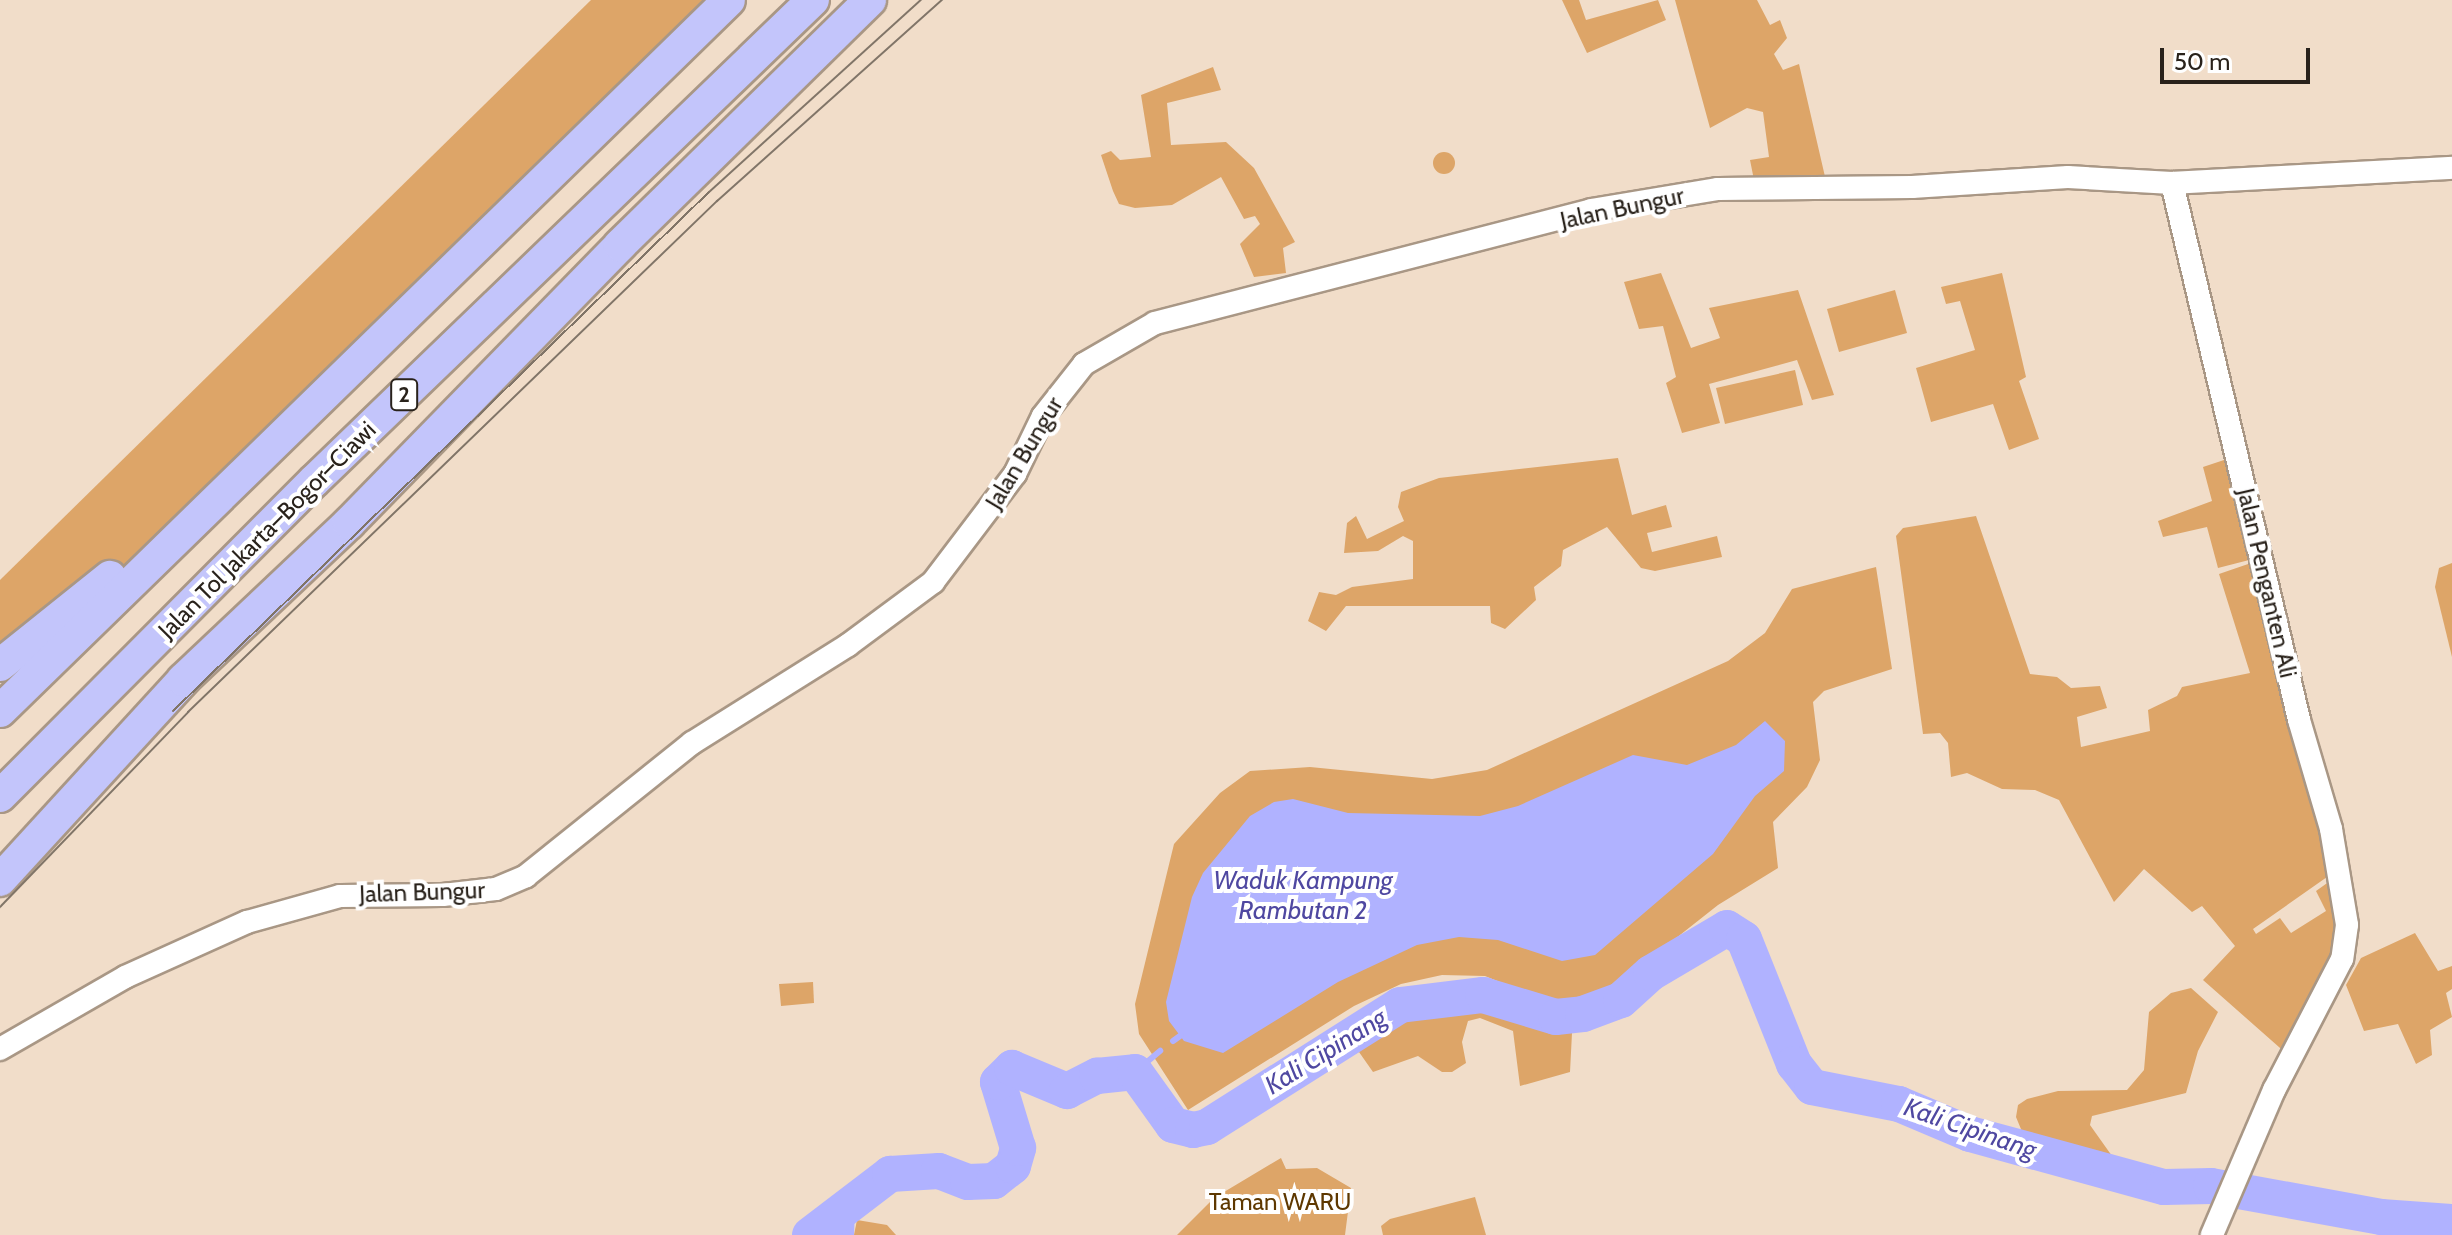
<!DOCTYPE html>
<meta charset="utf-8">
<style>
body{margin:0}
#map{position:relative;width:2452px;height:1235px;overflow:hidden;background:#f1ddc9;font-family:Cabin,sans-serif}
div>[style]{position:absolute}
.green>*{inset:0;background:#dda568}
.round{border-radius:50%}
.water>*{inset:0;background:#b0b2ff}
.stream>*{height:6px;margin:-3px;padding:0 3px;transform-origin:3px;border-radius:3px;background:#b0b2ff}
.river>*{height:36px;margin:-18px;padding:0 18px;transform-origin:18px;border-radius:18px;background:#b0b2ff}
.roads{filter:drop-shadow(2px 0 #a99785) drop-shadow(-2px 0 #a99785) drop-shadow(0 2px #a99785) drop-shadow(0 -2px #a99785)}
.minor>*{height:22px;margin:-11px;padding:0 11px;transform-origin:11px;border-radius:11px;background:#fff}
.highway>*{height:32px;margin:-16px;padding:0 16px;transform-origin:16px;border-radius:16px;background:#c3c5fb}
.tram>*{height:2px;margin:-1px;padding:0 1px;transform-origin:1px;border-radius:1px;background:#817568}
span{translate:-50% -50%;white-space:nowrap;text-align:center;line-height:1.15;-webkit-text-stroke:8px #fff;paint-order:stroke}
.shield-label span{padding:2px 6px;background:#fff;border:2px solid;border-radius:6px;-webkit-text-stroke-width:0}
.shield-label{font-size:22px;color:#29221b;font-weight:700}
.street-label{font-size:24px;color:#29221b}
.park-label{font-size:24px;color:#5e3800}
.water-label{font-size:26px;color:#4f48a1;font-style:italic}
.scale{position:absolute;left:2160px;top:48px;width:150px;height:36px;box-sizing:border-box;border:4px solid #29221b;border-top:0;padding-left:10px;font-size:24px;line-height:28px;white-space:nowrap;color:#29221b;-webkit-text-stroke:6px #fff;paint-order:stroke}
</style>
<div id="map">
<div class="green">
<div style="clip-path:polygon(591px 0,729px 0,236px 478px,0 665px,0 580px)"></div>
<div style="clip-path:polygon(1562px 0,1579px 0,1586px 20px,1658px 0,1666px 20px,1587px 53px)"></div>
<div style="clip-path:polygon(1675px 0,1757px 0,1770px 25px,1780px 20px,1787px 38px,1774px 54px,1783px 70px,1799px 64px,1826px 181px,1755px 185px,1750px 160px,1769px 157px,1763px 112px,1747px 108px,1710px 128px)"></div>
<div style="clip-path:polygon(1213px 67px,1221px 90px,1167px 103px,1171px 145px,1226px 142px,1254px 168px,1295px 242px,1283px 248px,1286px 273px,1254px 277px,1240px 244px,1260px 224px,1255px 216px,1244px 219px,1221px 177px,1172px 205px,1135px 208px,1119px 204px,1113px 191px,1101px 155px,1111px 151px,1120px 160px,1151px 157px,1141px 95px)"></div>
<div class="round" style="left:1433px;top:152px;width:22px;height:22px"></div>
<div style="clip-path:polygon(1661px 273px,1691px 348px,1720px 338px,1709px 308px,1798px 290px,1834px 395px,1812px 400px,1797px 360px,1709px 384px,1720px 423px,1682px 433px,1666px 383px,1676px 377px,1663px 326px,1639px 329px,1624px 282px)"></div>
<div style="clip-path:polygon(2002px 273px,2026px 377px,2019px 381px,2039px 439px,2009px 450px,1993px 404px,1931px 422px,1916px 368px,1975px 350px,1960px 301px,1946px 304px,1941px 287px)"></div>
<div style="clip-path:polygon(1895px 290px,1907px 333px,1839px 352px,1827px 309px)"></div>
<div style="clip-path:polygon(1795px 370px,1803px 405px,1725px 424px,1716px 388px)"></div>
<div style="clip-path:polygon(1618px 458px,1632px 515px,1666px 505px,1672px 527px,1647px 533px,1652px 552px,1717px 536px,1722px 557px,1655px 571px,1641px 568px,1607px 527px,1563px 550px,1561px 566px,1534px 587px,1536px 600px,1505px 629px,1491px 623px,1490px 606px,1346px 606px,1326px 631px,1308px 621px,1319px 592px,1336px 595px,1352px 587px,1413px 579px,1413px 541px,1403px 536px,1378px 551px,1344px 553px,1347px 523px,1356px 516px,1367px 539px,1404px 521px,1398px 507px,1401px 492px,1439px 478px)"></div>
<div style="clip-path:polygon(2227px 459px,2253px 559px,2218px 568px,2207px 527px,2163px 537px,2158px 521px,2212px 501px,2203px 467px)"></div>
<div style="clip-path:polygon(1976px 516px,2030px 674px,2057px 677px,2071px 688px,2100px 686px,2107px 708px,2077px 717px,2081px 747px,2150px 731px,2148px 710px,2177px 696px,2182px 687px,2250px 673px,2219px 574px,2254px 562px,2337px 870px,2253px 929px,2256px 934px,2280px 918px,2291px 933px,2326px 911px,2316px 891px,2337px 876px,2350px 948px,2288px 1055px,2203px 980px,2235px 946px,2202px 906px,2192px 912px,2144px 869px,2114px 902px,2059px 800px,2035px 790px,2002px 789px,1967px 773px,1951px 777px,1948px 743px,1940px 733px,1923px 734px,1896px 536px,1903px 528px)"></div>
<div style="clip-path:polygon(2452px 563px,2452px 657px,2435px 587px,2439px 568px)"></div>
<div style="clip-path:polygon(1876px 567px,1892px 669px,1824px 691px,1813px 702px,1820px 760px,1807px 787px,1773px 822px,1778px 868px,1718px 905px,1623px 980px,1576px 1002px,1544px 1000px,1485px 976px,1442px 975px,1401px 984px,1354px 1006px,1188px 1110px,1139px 1034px,1135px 1004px,1174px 844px,1220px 793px,1250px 771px,1310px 767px,1432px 779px,1487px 770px,1728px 661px,1765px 633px,1792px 589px)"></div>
<div style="clip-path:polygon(2415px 933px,2438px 971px,2452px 966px,2452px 989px,2446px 993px,2452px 1017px,2430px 1030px,2432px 1055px,2416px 1064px,2398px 1024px,2364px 1031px,2346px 985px,2361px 958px)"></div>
<div style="clip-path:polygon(813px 982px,814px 1003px,781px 1006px,779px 984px)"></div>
<div style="clip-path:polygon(2191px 988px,2218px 1012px,2198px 1051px,2186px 1093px,2092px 1116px,2090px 1125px,2112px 1156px,2105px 1162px,2023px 1134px,2016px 1117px,2018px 1105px,2027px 1099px,2058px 1091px,2127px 1090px,2144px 1070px,2149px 1012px,2171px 993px)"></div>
<div style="clip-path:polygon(1470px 1001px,1561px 1024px,1620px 1010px,1620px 1019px,1572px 1033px,1570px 1072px,1520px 1086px,1513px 1031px,1480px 1018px,1468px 1021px,1462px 1042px,1466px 1063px,1452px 1072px,1442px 1072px,1418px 1056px,1373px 1072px,1359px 1052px,1337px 1062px,1332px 1050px,1345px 1037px,1388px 1016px)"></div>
<div style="clip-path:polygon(1281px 1158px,1286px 1169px,1317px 1168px,1351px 1188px,1345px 1235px,1177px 1235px,1214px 1198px)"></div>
<div style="clip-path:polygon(1475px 1197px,1486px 1235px,1383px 1235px,1381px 1226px,1390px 1219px)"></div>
<div style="clip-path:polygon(857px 1220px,887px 1225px,896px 1235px,854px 1235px)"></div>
</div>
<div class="water">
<div style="clip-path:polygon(1765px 721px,1785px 741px,1784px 771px,1755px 796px,1713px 854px,1595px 955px,1562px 961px,1498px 940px,1459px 937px,1417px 945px,1338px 982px,1223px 1053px,1184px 1041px,1169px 1021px,1166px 1002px,1192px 897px,1203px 873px,1250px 816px,1274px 802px,1293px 799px,1348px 813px,1480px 816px,1518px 806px,1633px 755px,1687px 765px,1736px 745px)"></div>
<div style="clip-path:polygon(856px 1185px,854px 1235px,792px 1235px)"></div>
</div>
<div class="stream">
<div style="left:1173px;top:1041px;width:9px;rotate:-36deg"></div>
<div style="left:1135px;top:1072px;width:33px;rotate:-40deg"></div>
</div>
<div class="river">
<div style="left:810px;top:1235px;width:101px;rotate:-37.3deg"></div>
<div style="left:890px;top:1174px;width:49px;rotate:-3.5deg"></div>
<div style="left:939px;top:1171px;width:31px;rotate:21deg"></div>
<div style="left:968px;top:1182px;width:26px;rotate:-2deg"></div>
<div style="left:994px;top:1181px;width:24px;rotate:-38deg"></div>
<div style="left:1013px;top:1166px;width:19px;rotate:-74deg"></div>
<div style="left:1018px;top:1148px;width:69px;rotate:-106.9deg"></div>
<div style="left:998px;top:1082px;width:20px;rotate:-45deg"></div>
<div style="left:1012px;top:1068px;width:60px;rotate:22.7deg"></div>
<div style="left:1067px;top:1091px;width:34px;rotate:-27deg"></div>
<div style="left:1097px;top:1076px;width:38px;rotate:-6deg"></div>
<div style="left:1135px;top:1072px;width:65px;rotate:54.4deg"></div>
<div style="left:1173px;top:1125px;width:21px;rotate:14deg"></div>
<div style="left:1193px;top:1130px;width:14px;rotate:-12deg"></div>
<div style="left:1207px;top:1127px;width:228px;rotate:-32.3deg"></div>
<div style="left:1400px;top:1005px;width:84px;rotate:-6.9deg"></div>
<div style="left:1483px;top:995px;width:76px;rotate:16.8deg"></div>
<div style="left:1556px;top:1017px;width:27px;rotate:-6deg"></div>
<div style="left:1583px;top:1014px;width:40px;rotate:-20.2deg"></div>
<div style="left:1621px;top:1000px;width:40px;rotate:-42deg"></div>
<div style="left:1651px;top:973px;width:88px;rotate:-30.6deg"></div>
<div style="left:1727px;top:928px;width:20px;rotate:33deg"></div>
<div style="left:1744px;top:939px;width:135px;rotate:68.2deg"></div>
<div style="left:1794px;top:1064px;width:29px;rotate:52deg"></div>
<div style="left:1812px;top:1087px;width:89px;rotate:11.1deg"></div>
<div style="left:1899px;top:1104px;width:77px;rotate:22.9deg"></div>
<div style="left:1970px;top:1134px;width:201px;rotate:15.3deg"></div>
<div style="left:2164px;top:1187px;width:47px;rotate:-1.2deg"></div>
<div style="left:2211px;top:1186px;width:173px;rotate:10.3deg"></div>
<div style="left:2381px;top:1217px;width:71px;rotate:4deg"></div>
</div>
<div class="roads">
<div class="minor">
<div style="left:2172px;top:183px;width:552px;rotate:76.69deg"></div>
<div style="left:2299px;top:720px;width:114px;rotate:73.6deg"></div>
<div style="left:2331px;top:829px;width:97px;rotate:80.5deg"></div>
<div style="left:2347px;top:925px;width:34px;rotate:98deg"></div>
<div style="left:2342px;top:959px;width:148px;rotate:117.4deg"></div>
<div style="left:2274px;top:1090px;width:158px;rotate:113.2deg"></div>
<div style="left:0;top:1049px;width:144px;rotate:-29.9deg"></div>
<div style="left:125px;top:977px;width:134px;rotate:-24.3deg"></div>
<div style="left:247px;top:922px;width:97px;rotate:-15.6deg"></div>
<div style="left:340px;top:896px;width:103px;rotate:-0.6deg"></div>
<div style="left:443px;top:895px;width:53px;rotate:-6.5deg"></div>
<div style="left:496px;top:889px;width:33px;rotate:-23deg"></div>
<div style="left:526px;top:876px;width:213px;rotate:-38.7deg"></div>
<div style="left:692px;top:743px;width:184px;rotate:-32.1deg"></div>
<div style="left:848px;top:645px;width:106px;rotate:-36.5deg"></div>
<div style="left:933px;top:582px;width:136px;rotate:-52.8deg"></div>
<div style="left:1015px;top:474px;width:64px;rotate:-64.2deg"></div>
<div style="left:1043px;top:416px;width:66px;rotate:-51.7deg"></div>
<div style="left:1084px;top:364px;width:82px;rotate:-30deg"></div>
<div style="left:1155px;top:323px;width:450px;rotate:-14.5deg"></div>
<div style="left:1591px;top:210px;width:129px;rotate:-9.4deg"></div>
<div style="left:1718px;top:189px;width:194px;rotate:-0.6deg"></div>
<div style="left:1912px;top:187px;width:156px;rotate:-3.7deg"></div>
<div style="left:2068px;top:177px;width:104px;rotate:3.3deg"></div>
<div style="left:2172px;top:183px;width:280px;rotate:-3.1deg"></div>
</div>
<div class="highway">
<div style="left:0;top:665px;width:141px;rotate:-38.7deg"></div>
<div style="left:0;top:711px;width:1018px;rotate:-44.28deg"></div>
<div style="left:0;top:796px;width:445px;rotate:-45.1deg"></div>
<div style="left:314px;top:481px;width:693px;rotate:-43.95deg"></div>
<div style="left:0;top:880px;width:271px;rotate:-47.5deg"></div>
<div style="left:183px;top:680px;width:228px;rotate:-43.4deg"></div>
<div style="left:349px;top:523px;width:388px;rotate:-45.7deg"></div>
<div style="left:620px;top:245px;width:350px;rotate:-44.4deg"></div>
</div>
</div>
<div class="tram">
<div style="left:173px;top:711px;width:746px;rotate:-44.08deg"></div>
<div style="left:709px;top:192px;width:286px;rotate:-42.2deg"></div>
<div style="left:0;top:907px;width:271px;rotate:-46deg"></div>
<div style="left:188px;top:712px;width:736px;rotate:-44.01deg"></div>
<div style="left:717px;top:201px;width:302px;rotate:-41.8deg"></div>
</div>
<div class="shield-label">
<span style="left:404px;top:395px">2</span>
</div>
<div class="street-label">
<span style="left:1622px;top:208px;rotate:-12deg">Jalan Bungur</span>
<span style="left:1024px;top:453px;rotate:-59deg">Jalan Bungur</span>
<span style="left:267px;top:530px;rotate:-45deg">Jalan Tol Jakarta–Bogor–Ciawi</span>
<span style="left:2267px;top:583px;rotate:77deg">Jalan Penganten Ali</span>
<span style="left:422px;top:892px;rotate:-2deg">Jalan Bungur</span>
</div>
<div class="park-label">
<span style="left:1280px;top:1202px">Taman WARU</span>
</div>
<div class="water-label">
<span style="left:1303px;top:896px">Waduk Kampung<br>Rambutan 2</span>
<span style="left:1326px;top:1052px;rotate:-32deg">Kali Cipinang</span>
<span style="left:1970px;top:1129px;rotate:19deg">Kali Cipinang</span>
</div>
<div class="scale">50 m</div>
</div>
